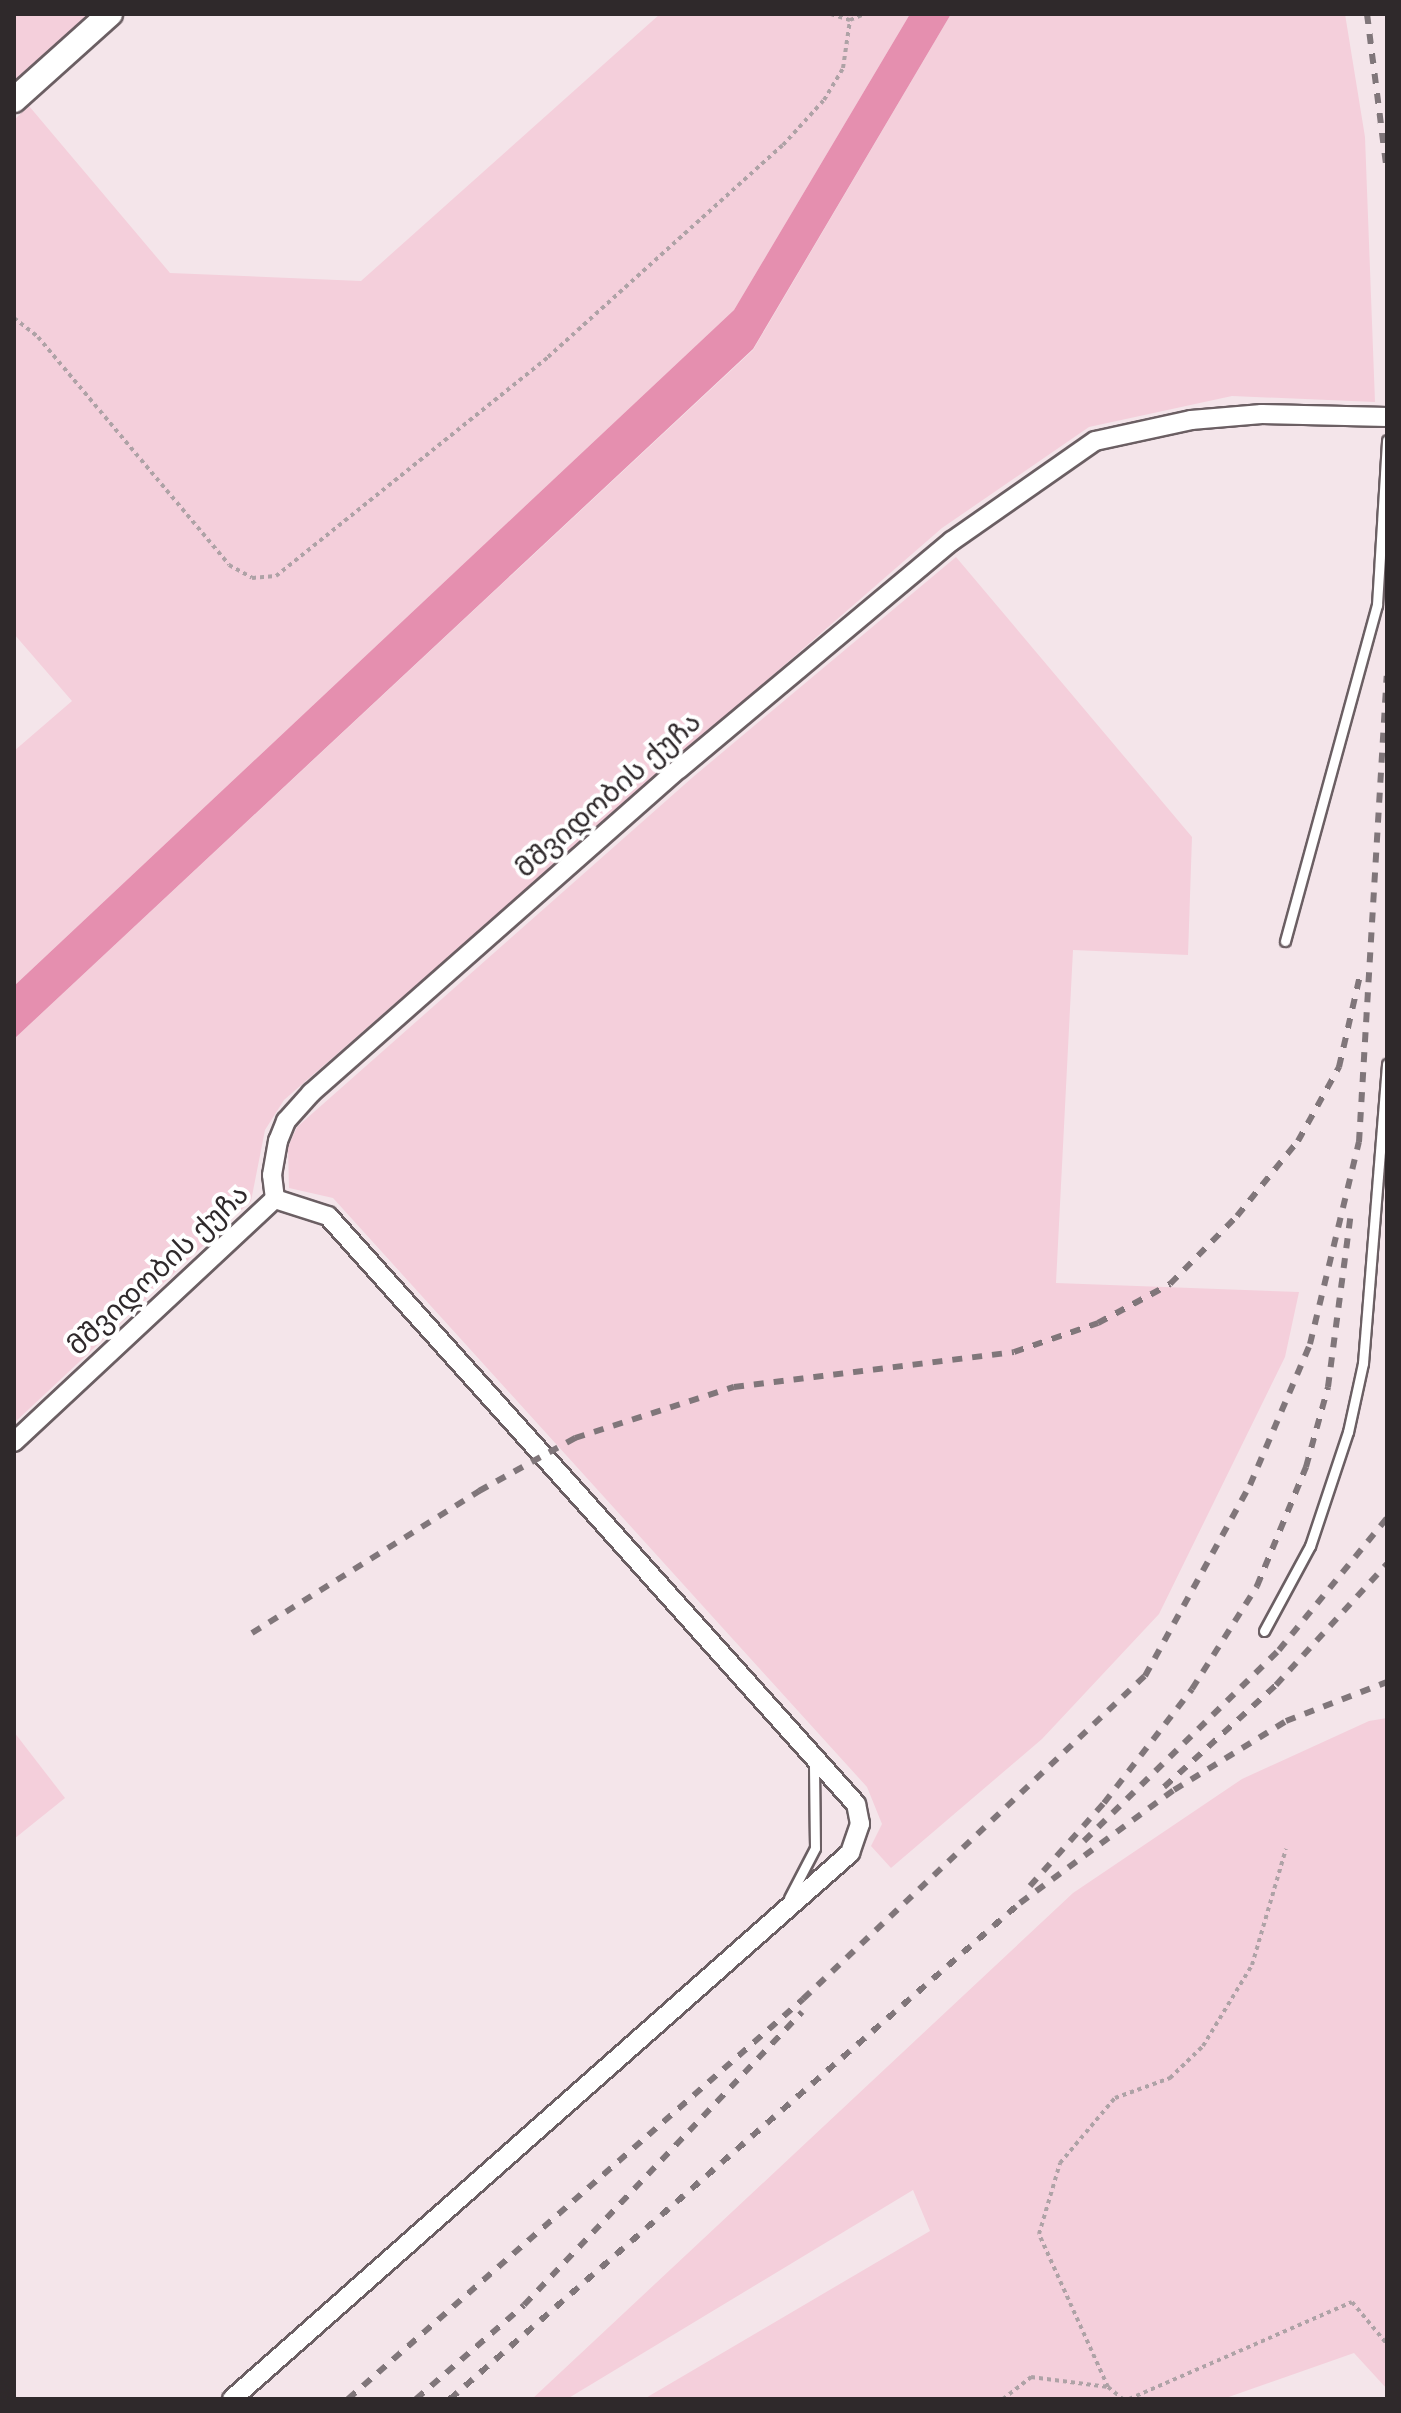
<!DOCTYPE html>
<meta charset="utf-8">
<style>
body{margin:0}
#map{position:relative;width:1401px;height:2413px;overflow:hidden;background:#f4e5ea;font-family:"Varela Round","Noto Sans Georgian",sans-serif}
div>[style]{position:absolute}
.green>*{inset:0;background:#f4cfdb}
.water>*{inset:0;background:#e58faf}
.path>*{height:4px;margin-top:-2px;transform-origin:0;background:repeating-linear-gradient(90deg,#aea2a6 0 4px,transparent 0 8px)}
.roads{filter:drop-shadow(2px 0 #6b5f63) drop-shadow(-2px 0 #6b5f63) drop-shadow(0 2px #6b5f63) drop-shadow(0 -2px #6b5f63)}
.service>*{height:9px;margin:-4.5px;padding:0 4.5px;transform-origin:4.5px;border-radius:4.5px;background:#fff}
.minor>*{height:18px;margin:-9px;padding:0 9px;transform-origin:9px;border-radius:9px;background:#fff}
.secondary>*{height:24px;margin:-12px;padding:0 12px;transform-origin:12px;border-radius:12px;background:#fff}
.rail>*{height:6px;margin-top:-3px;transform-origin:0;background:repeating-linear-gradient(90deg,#80767a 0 10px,transparent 0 20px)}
span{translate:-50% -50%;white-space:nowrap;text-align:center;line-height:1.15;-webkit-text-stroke:8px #fff;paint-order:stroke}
.street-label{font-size:28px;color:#2f292b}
.frame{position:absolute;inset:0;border:16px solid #2f292b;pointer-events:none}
</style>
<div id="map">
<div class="green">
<div style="clip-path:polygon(14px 14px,92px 14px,14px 84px)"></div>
<div style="clip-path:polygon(660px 14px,910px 14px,734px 310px,14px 986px,14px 751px,72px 701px,14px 634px,14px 120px,29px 106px,170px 273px,361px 281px)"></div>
<div style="clip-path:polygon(951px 14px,1345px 14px,1365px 137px,1375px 402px,1232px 396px,1089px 427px,942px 528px,284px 1100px,265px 1130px,251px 1201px,14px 1423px,14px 1039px,753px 350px)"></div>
<div style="clip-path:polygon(956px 557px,1192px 837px,1188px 955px,1073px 950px,1056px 1283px,1299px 1292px,1285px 1357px,1159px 1614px,1042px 1739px,891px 1868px,871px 1846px,882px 1824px,867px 1787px,333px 1198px,289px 1188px,288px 1147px,297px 1127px,693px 777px)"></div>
<div style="clip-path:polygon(1387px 1718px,1387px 2389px,1354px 2353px,1223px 2399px,644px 2399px,930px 2231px,913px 2190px,567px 2399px,532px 2399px,1073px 1893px,1242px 1779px,1369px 1721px)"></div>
<div style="clip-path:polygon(14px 1732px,65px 1798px,14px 1839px)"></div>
</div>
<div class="water">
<div style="clip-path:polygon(910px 14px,951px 14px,753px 349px,14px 1039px,14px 986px,734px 310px)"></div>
</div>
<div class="path">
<div style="left:831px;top:14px;width:20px;rotate:18deg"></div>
<div style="left:850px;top:20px;width:16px;rotate:-22deg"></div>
<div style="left:14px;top:318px;width:31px;rotate:38deg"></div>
<div style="left:38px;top:337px;width:297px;rotate:50deg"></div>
<div style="left:229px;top:565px;width:26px;rotate:29deg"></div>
<div style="left:252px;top:578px;width:24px;rotate:-5deg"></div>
<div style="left:276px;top:576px;width:349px;rotate:-38.8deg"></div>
<div style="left:548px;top:357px;width:316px;rotate:-42.1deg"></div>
<div style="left:783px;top:145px;width:61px;rotate:-47.7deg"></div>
<div style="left:824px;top:100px;width:37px;rotate:-59deg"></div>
<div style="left:843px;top:68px;width:49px;rotate:-81.7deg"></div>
<div style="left:1108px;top:2387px;width:168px;rotate:-114.3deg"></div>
<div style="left:1039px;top:2234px;width:74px;rotate:-73.5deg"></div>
<div style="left:1060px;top:2163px;width:85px;rotate:-49.8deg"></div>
<div style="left:1115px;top:2098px;width:59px;rotate:-20deg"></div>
<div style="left:1170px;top:2078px;width:46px;rotate:-44.1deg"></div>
<div style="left:1203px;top:2046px;width:95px;rotate:-58.8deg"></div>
<div style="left:1252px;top:1965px;width:121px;rotate:-73.7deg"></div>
<div style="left:1003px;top:2399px;width:36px;rotate:-38deg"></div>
<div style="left:1031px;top:2377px;width:78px;rotate:7.4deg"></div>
<div style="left:1108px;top:2387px;width:19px;rotate:39deg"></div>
<div style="left:1129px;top:2399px;width:243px;rotate:-23.5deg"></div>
<div style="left:1352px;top:2302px;width:55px;rotate:50.2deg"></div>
</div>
<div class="roads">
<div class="service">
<div style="left:1285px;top:941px;width:348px;rotate:-74.7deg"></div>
<div style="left:1377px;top:605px;width:165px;rotate:-86.5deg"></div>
<div style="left:1264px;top:1631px;width:97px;rotate:-61.6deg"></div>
<div style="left:1310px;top:1546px;width:120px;rotate:-71.6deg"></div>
<div style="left:1348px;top:1432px;width:71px;rotate:-77.7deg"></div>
<div style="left:1363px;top:1363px;width:300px;rotate:-85.4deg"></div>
<div style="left:789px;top:1898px;width:56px;rotate:-62.5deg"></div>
<div style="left:815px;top:1848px;width:88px;rotate:-90.7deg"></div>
</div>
<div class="minor">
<div style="left:14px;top:1442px;width:357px;rotate:-43deg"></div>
<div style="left:275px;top:1199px;width:24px;rotate:-97deg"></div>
<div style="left:272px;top:1175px;width:35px;rotate:-80deg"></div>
<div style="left:278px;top:1141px;width:22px;rotate:-68deg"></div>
<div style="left:286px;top:1121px;width:38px;rotate:-48deg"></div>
<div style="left:311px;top:1093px;width:490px;rotate:-41.4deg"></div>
<div style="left:679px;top:769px;width:356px;rotate:-39.9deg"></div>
<div style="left:952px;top:541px;width:174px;rotate:-35deg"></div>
<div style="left:1095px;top:441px;width:98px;rotate:-12.3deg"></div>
<div style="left:1191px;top:420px;width:71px;rotate:-4.8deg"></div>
<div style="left:1262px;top:414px;width:125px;rotate:1.4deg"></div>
<div style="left:232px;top:2399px;width:825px;rotate:-41.46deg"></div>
<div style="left:850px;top:1853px;width:31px;rotate:-71deg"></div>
<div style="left:860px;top:1824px;width:20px;rotate:-101deg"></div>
<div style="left:856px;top:1804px;width:790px;rotate:-131.92deg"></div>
<div style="left:328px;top:1216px;width:56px;rotate:-162.2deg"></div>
</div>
<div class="secondary">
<div style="left:14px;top:100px;width:129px;rotate:-41.9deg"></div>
</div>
</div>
<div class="rail">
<div style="left:1367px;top:14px;width:159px;rotate:82.8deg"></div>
<div style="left:252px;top:1633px;width:268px;rotate:-32deg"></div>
<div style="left:479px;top:1491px;width:110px;rotate:-28.9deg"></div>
<div style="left:575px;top:1438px;width:167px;rotate:-17.8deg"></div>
<div style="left:734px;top:1387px;width:282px;rotate:-7.1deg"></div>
<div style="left:1014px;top:1352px;width:89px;rotate:-19deg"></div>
<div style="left:1098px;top:1323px;width:82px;rotate:-28.4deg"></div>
<div style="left:1170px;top:1284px;width:95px;rotate:-45.4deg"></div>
<div style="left:1237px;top:1216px;width:97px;rotate:-50.9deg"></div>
<div style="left:1298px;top:1141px;width:85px;rotate:-61deg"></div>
<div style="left:1339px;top:1067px;width:94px;rotate:-77.1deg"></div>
<div style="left:1164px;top:1787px;width:151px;rotate:-42.3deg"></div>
<div style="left:1276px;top:1685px;width:164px;rotate:-47.5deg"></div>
<div style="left:1084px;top:1841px;width:273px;rotate:-44.4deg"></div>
<div style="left:1279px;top:1650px;width:171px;rotate:-50.7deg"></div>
<div style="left:1030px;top:1886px;width:111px;rotate:-48.3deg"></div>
<div style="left:1104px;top:1803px;width:144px;rotate:-52.3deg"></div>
<div style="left:1192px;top:1689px;width:122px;rotate:-57.7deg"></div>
<div style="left:1257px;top:1586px;width:129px;rotate:-67.6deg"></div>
<div style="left:1306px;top:1467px;width:83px;rotate:-74.6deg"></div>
<div style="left:1328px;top:1387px;width:176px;rotate:-82.5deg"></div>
<div style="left:348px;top:2399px;width:606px;rotate:-41.32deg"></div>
<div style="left:803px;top:1999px;width:470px;rotate:-43.4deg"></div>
<div style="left:1145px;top:1676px;width:218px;rotate:-61.2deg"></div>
<div style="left:1250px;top:1485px;width:153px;rotate:-66.9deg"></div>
<div style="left:1310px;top:1344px;width:208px;rotate:-76.4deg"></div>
<div style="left:1359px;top:1142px;width:467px;rotate:-86.6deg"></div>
<div style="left:416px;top:2399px;width:143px;rotate:-41deg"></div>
<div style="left:524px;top:2305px;width:404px;rotate:-46.5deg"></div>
<div style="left:450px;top:2399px;width:756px;rotate:-41.03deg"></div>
<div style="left:1020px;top:1903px;width:191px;rotate:-36.3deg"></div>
<div style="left:1174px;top:1790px;width:132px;rotate:-31.6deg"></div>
<div style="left:1286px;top:1721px;width:108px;rotate:-21.1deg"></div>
</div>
<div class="street-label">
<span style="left:608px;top:795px;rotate:-41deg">მშვიდობის ქუჩა</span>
<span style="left:158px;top:1270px;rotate:-43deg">მშვიდობის ქუჩა</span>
</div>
<div class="frame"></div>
</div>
